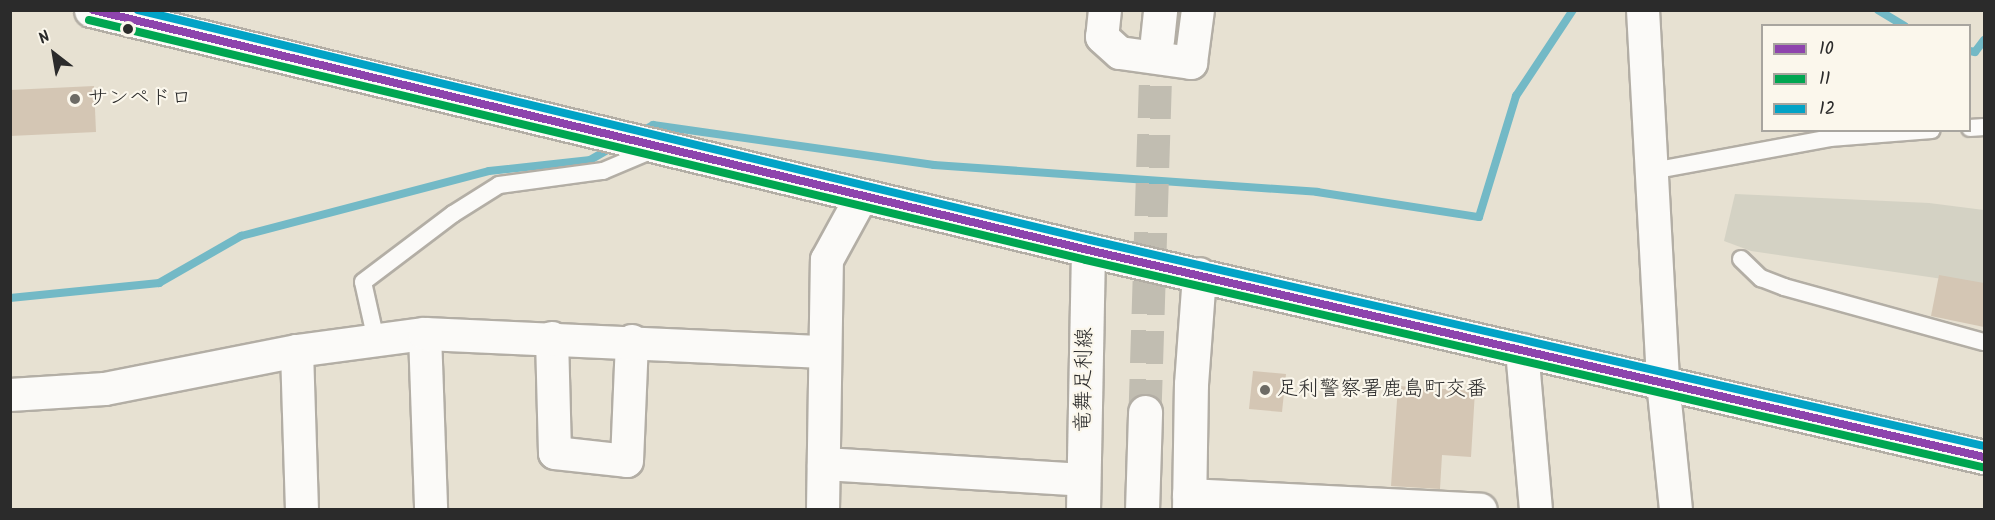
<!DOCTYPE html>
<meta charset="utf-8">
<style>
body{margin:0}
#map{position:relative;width:1995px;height:520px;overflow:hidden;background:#e7e1d2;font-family:Kalam,"Klee One",sans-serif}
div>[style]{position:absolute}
.industrial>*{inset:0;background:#d4d2c4}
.stream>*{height:8px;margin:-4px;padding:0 4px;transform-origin:4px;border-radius:4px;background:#73b9c6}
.building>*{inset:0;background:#d4c6b4}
.secondary-tunnel>*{height:33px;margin-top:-16.5px;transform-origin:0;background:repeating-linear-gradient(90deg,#c1bdb1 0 33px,transparent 0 49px)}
.roads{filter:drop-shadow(2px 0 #b3aea5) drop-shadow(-2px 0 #b3aea5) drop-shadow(0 2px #b3aea5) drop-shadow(0 -2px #b3aea5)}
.lane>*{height:16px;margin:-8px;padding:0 8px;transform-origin:8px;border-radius:8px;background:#fbfaf8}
.street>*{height:32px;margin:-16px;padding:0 16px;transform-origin:16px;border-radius:16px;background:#fbfaf8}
.secondary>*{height:33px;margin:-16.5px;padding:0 16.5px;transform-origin:16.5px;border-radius:16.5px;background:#fbfaf8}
.primary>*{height:33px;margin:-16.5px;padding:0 16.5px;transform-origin:16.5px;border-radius:16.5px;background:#fbfaf8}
.bus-1>*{height:8px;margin:-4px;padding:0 4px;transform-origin:4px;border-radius:4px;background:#8e44ad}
.bus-2>*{height:8px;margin:-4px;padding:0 4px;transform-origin:4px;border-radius:4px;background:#00a651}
.bus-3>*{height:8px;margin:-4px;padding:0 4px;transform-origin:4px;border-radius:4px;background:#02a3c6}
.dots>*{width:16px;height:16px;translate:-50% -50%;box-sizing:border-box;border:3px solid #fbf7ec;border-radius:50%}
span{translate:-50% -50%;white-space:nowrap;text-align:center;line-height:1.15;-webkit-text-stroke:4.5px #fbf7ec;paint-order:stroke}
.poi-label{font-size:21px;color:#2b2b2b}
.left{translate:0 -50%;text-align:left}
.street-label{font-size:21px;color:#2b2b2b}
.frame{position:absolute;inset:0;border:12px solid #2b2b2b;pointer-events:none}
.legend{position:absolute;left:1761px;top:24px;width:210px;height:108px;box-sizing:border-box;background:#fbf7ec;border:2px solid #a8a59f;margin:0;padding:8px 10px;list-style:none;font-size:18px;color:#2b2b2b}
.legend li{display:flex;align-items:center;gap:12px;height:30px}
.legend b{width:30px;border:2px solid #a8a59f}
.north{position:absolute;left:24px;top:24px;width:60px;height:60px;-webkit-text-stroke:4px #fbf7ec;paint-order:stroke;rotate:329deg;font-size:16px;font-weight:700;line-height:24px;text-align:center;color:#2b2b2b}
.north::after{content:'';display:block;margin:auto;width:21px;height:27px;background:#2b2b2b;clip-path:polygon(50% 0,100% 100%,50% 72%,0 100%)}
</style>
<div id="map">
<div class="industrial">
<div style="clip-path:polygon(1735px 194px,1929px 203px,1984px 210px,1984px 285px,1751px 251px,1724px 241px)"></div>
</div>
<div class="stream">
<div style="left:1878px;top:10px;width:31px;rotate:31deg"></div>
<div style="left:1970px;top:51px;width:5px;rotate:11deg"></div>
<div style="left:1975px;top:52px;width:15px;rotate:-53deg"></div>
<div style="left:641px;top:132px;width:14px;rotate:-30deg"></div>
<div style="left:653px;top:125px;width:284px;rotate:8.1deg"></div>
<div style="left:934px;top:165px;width:384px;rotate:4deg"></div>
<div style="left:1317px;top:192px;width:164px;rotate:8.8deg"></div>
<div style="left:1479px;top:217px;width:127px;rotate:-73deg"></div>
<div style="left:1516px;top:96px;width:103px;rotate:-56.5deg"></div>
<div style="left:10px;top:298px;width:150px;rotate:-5.7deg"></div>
<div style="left:159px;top:283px;width:95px;rotate:-29.8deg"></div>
<div style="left:241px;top:236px;width:256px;rotate:-14.7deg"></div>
<div style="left:489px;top:171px;width:102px;rotate:-6.2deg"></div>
<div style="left:590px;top:160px;width:28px;rotate:-30deg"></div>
</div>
<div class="building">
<div style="clip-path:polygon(94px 86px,96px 132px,10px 136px,10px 90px)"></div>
<div style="clip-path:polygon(1939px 275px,1984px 283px,1984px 327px,1931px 316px)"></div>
<div style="clip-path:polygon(1253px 371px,1286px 374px,1282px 412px,1249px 409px)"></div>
<div style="clip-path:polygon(1398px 386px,1475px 391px,1471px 457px,1442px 455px,1440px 489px,1391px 486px)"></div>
</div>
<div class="secondary-tunnel">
<div style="left:1145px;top:412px;width:372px;rotate:-88.2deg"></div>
</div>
<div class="roads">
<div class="lane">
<div style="left:1970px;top:128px;width:14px;rotate:-4deg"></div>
<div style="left:1652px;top:171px;width:181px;rotate:-10.5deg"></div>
<div style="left:1830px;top:138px;width:102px;rotate:-4.5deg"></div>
<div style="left:1741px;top:259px;width:28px;rotate:44deg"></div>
<div style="left:1761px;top:278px;width:25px;rotate:21deg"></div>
<div style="left:1784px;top:287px;width:207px;rotate:15.4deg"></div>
<div style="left:376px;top:340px;width:59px;rotate:-102.6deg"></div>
<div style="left:363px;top:282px;width:113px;rotate:-37.1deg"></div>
<div style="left:453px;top:214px;width:54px;rotate:-32.2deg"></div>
<div style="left:499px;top:185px;width:105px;rotate:-7.7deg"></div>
<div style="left:603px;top:171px;width:56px;rotate:-22.9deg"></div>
</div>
<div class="street">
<div style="left:1105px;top:10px;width:27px;rotate:96deg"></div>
<div style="left:1102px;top:37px;width:24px;rotate:42deg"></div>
<div style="left:1120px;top:53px;width:72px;rotate:8deg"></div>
<div style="left:1191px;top:63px;width:53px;rotate:-82.5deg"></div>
<div style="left:1643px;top:10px;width:373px;rotate:86.9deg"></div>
<div style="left:1663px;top:382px;width:129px;rotate:84.2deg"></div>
<div style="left:425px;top:334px;width:176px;rotate:88deg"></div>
<div style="left:552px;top:338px;width:115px;rotate:88.5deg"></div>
<div style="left:555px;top:453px;width:72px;rotate:6.3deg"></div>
<div style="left:627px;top:461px;width:120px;rotate:-87.6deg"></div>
<div style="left:1522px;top:350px;width:161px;rotate:85deg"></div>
<div style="left:297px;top:351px;width:159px;rotate:88.2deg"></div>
<div style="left:10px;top:395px;width:95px;rotate:-3.6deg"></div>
<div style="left:105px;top:389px;width:196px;rotate:-11.2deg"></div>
<div style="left:297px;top:351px;width:129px;rotate:-7.6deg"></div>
<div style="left:425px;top:334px;width:400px;rotate:2.6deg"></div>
<div style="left:824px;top:464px;width:260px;rotate:3.5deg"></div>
<div style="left:1189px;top:495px;width:292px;rotate:2.9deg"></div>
<div style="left:823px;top:510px;width:250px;rotate:-89.1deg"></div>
<div style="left:827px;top:260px;width:73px;rotate:-61.3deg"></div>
</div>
<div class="secondary">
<div style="left:1157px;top:40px;width:30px;rotate:-84deg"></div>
<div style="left:1083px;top:510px;width:260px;rotate:-88.9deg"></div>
<div style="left:1142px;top:510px;width:98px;rotate:-88.2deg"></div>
<div style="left:1189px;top:510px;width:126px;rotate:-89.1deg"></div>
<div style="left:1191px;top:384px;width:110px;rotate:-85.8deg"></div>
</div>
<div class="primary">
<div style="left:91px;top:10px;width:1025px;rotate:13.53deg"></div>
<div style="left:1088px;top:250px;width:920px;rotate:13.01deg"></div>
</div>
</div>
<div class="bus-1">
<div style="left:93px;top:10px;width:1024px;rotate:13.56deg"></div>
<div style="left:1088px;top:250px;width:920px;rotate:13.01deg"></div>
</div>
<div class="bus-2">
<div style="left:89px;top:20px;width:1025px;rotate:13.53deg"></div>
<div style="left:1086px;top:260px;width:920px;rotate:13.01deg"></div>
</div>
<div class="bus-3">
<div style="left:138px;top:10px;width:979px;rotate:13.58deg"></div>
<div style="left:1090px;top:240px;width:917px;rotate:12.98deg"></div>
</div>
<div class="dots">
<div style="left:128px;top:29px;background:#2b2b2b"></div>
<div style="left:75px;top:99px;background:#6d6b65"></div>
<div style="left:1265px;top:390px;background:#6d6b65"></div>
</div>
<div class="poi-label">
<span class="left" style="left:87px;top:99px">サンペドロ</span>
<span class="left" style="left:1277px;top:390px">足利警察署鹿島町交番</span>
</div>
<div class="street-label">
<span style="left:1085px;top:380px;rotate:-89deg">竜舞足利線</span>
</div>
<div class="frame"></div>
<ul class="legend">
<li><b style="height:8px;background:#8e44ad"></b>10</li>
<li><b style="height:8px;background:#00a651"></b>11</li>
<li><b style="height:8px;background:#02a3c6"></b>12</li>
</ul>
<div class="north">N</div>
</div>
